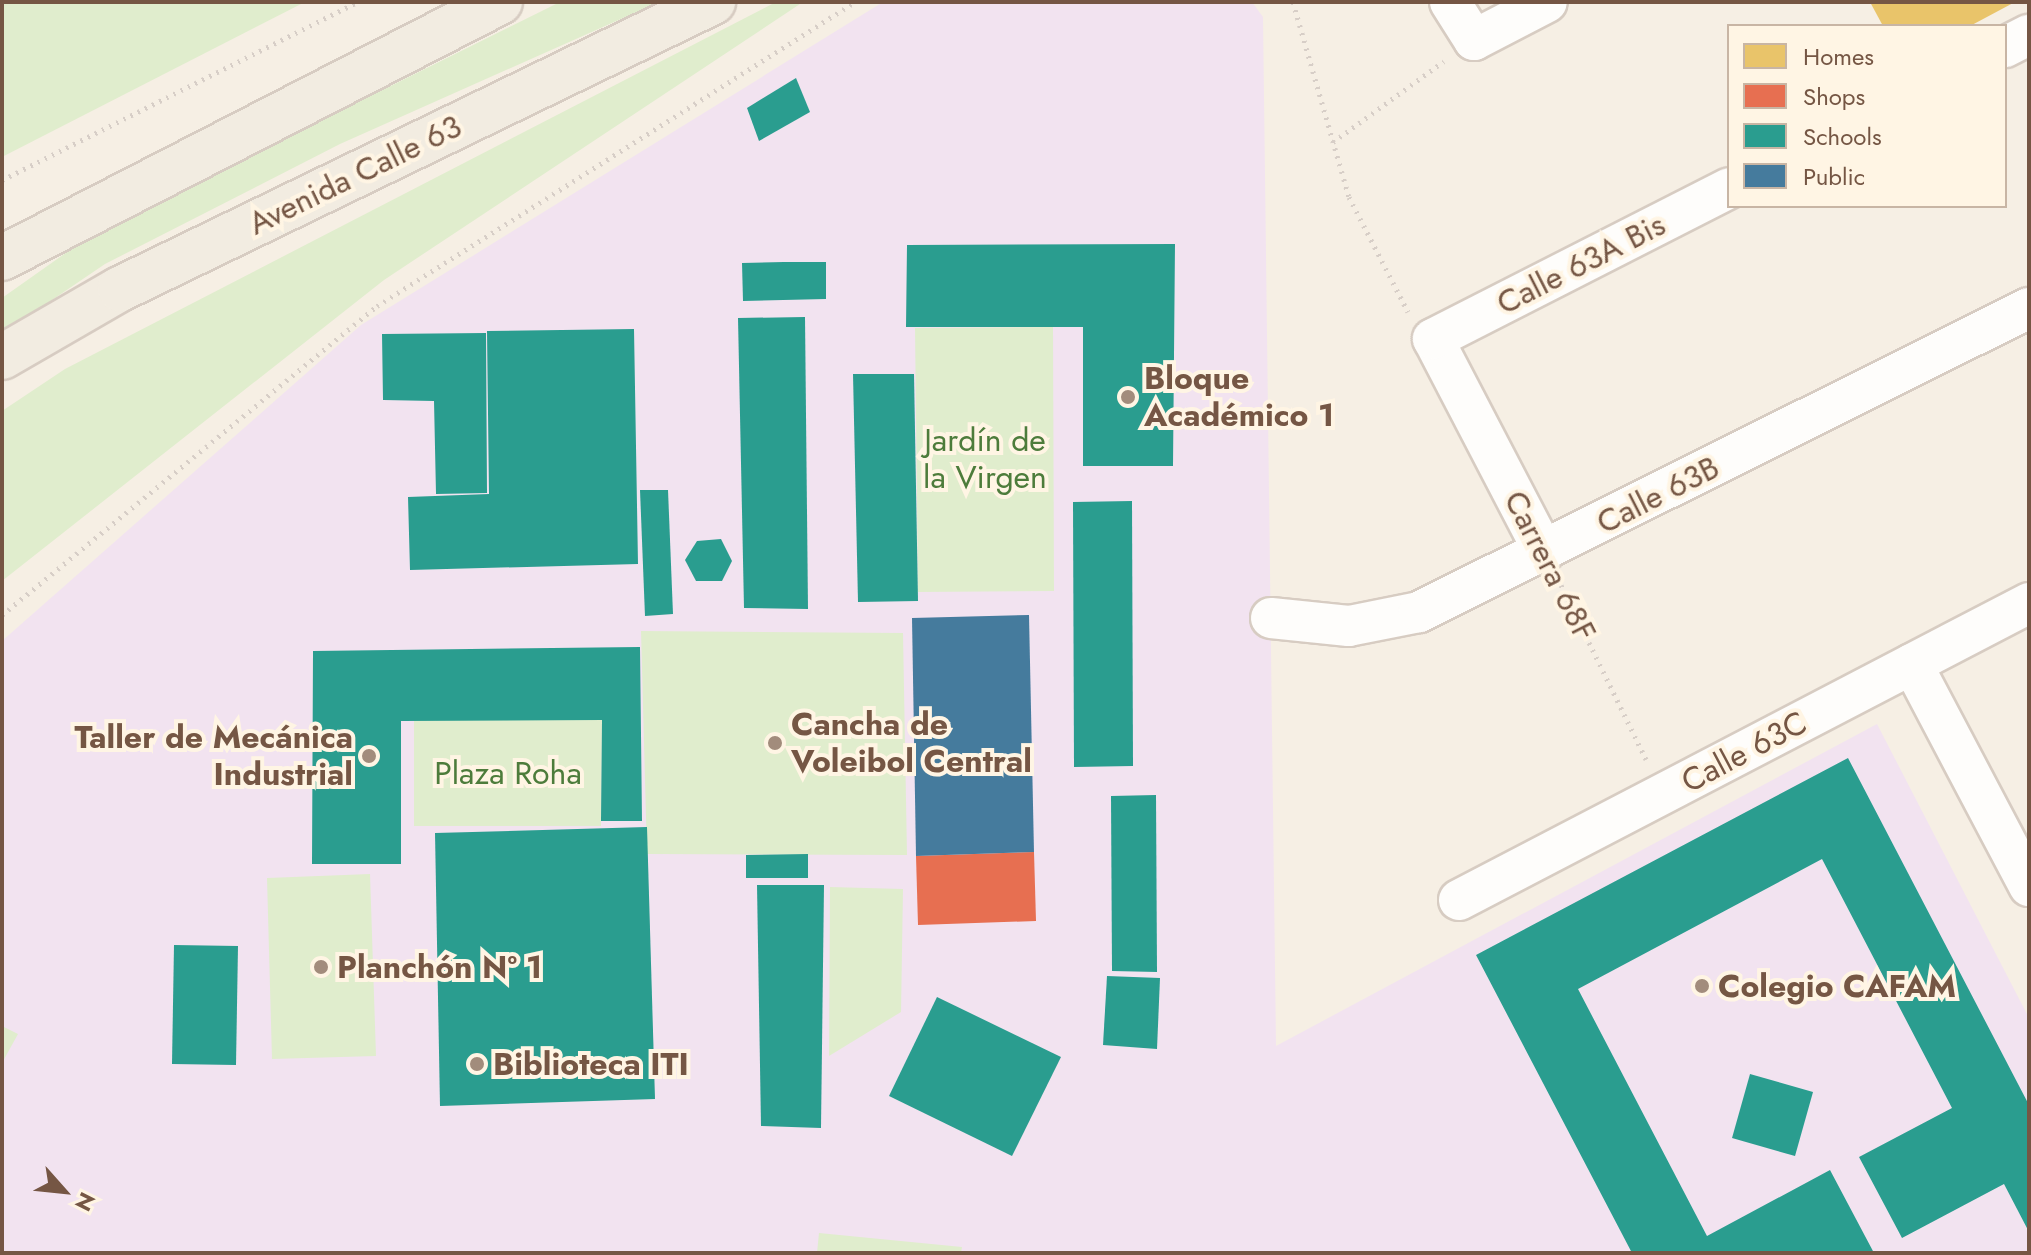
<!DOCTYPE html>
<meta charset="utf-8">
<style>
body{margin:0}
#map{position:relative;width:2031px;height:1255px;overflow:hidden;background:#f6efe4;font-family:Jost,sans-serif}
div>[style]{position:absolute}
.education>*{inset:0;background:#f2e3f0}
.green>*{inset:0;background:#e0edcd}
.homes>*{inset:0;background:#e9c46a}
.shops>*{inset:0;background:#e76f51}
.schools>*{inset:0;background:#2a9d8f}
.public>*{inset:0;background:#457b9d}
.path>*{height:5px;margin-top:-2.5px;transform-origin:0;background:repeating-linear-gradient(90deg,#d7cec7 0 2px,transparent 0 8px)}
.roads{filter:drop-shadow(2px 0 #d7ccc2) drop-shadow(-2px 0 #d7ccc2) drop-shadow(0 2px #d7ccc2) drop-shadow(0 -2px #d7ccc2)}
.minor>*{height:40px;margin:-20px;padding:0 20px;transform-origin:20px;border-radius:20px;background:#fefdfb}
.major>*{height:44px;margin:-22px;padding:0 22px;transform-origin:22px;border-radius:22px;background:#f2ece1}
.dots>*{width:22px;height:22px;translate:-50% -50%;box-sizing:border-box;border:4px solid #fff5e4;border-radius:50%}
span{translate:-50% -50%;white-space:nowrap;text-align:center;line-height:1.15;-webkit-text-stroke:8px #fff5e4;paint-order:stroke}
.street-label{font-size:32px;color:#755644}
.poi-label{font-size:32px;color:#755644;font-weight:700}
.left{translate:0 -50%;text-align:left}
.right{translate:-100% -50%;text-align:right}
.park-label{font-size:32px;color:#4d7c3b}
.frame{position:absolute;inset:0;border:4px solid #755644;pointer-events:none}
.legend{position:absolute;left:1727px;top:24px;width:280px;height:184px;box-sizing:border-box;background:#fff5e4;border:2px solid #c8b5a4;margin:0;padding:10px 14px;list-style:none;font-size:24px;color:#755644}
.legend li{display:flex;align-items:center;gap:16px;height:40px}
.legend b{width:40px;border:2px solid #c8b5a4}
.north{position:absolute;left:24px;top:1151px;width:80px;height:80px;-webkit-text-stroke:6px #fff5e4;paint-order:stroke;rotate:117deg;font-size:22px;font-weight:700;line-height:32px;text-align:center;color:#755644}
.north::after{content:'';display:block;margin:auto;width:28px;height:36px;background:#755644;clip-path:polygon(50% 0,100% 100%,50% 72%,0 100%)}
</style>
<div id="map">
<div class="education">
<div style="clip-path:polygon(883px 2px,1252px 2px,1263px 17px,1276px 1046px,1877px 724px,2029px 1018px,2029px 1253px,2px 1253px,2px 641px,361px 325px)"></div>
</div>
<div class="green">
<div style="clip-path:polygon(2px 2px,305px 2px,2px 157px)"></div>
<div style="clip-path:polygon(560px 2px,659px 2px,340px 144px,105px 264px,2px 334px,2px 298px,94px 233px)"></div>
<div style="clip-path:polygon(776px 2px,803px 2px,384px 280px,2px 581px,2px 411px,65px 369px)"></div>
<div style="clip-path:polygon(1053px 327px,1054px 591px,918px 592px,915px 328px)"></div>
<div style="clip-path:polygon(641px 631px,903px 633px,907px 855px,647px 854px)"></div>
<div style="clip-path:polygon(414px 719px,602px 719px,601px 826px,414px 826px)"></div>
<div style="clip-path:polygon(370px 874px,376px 1056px,272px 1059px,267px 878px)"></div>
<div style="clip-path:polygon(830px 887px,903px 889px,901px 1012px,829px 1056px)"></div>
<div style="clip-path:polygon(2px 1026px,18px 1034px,2px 1063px)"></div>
<div style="clip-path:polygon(819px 1233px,962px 1247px,961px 1253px,817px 1253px)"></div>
</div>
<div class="homes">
<div style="clip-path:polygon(1870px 2px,2015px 2px,1970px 26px,1883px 26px)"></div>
</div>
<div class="shops">
<div style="clip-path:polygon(1034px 852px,1036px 921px,918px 925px,916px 856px)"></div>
</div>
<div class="schools">
<div style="clip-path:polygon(796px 78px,810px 112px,759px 141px,747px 108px)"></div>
<div style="clip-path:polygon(1175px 244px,1173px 466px,1083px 466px,1083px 327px,906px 327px,907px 245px)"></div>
<div style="clip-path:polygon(784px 262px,826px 262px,826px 299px,743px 301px,742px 263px)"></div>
<div style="clip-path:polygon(805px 317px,808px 609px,744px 608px,738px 318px)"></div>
<div style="clip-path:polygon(634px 329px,638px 564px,410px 570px,408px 497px,489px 494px,487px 331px)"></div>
<div style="clip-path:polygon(486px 333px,487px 493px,436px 494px,434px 401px,383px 400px,382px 334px)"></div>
<div style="clip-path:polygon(853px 374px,914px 374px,918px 601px,858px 602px)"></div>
<div style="clip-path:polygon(640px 490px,668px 490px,673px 614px,645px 616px)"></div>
<div style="clip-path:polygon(1132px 501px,1133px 766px,1074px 767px,1073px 502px)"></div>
<div style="clip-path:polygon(721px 539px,732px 561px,722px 581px,696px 581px,685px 560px,697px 541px)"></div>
<div style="clip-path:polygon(640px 647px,642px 821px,601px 821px,602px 720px,401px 721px,401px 864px,312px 864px,313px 651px)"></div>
<div style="clip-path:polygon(1848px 758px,2029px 1105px,2029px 1232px,2004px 1184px,1902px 1238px,1859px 1157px,1952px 1108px,1822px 859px,1578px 989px,1707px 1236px,1830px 1170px,1874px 1253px,1632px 1253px,1476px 955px)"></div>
<div style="clip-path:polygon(1156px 795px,1157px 972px,1112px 971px,1111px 796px)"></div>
<div style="clip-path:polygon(647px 827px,655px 1099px,440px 1106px,435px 833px)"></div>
<div style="clip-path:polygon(808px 854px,808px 878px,746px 878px,746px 855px)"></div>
<div style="clip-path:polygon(757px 885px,824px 885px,821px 1128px,761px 1126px)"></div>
<div style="clip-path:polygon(174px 945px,238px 946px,236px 1065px,172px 1064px)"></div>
<div style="clip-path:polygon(1107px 976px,1160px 978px,1157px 1049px,1103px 1045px)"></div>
<div style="clip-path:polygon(937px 997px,1061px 1057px,1012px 1156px,889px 1096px)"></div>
<div style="clip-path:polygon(1750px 1074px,1813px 1092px,1795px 1156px,1732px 1138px)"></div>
</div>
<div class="public">
<div style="clip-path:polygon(1029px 615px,1034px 852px,916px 856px,912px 618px)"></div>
</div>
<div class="path">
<div style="left:1293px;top:2px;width:203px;rotate:74deg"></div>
<div style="left:1349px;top:197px;width:129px;rotate:62.8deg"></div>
<div style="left:1333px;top:142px;width:137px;rotate:-36.1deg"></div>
<div style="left:2px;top:180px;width:397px;rotate:-26.6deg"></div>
<div style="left:1561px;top:585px;width:194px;rotate:64deg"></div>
<div style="left:2px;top:615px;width:486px;rotate:-39.5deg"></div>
<div style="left:377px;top:306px;width:566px;rotate:-32.46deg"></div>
</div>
<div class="roads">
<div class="minor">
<div style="left:1450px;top:2px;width:45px;rotate:57.7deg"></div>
<div style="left:1474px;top:40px;width:82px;rotate:-27.5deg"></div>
<div style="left:2005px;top:47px;width:27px;rotate:-27deg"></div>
<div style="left:1544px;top:552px;width:240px;rotate:-117.5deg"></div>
<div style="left:1433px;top:339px;width:332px;rotate:-27deg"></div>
<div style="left:1271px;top:618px;width:78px;rotate:5.9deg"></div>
<div style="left:1349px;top:626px;width:71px;rotate:-11.3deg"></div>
<div style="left:1419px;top:612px;width:682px;rotate:-26.49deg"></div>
<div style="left:1912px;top:664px;width:251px;rotate:62.2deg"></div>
<div style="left:1459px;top:900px;width:643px;rotate:-27.52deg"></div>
</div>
<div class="major">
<div style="left:2px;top:258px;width:560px;rotate:-27.21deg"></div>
<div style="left:2px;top:357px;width:136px;rotate:-30deg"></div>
<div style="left:120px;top:289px;width:659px;rotate:-25.83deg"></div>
</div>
</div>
<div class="dots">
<div style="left:1128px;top:397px;background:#a28c7c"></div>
<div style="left:775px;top:743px;background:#a28c7c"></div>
<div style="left:369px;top:756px;background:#a28c7c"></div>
<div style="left:321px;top:967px;background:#a28c7c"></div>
<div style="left:1702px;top:986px;background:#a28c7c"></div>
<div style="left:477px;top:1064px;background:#a28c7c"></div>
</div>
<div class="street-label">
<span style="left:355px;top:175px;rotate:-26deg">Avenida Calle 63</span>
<span style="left:1581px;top:264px;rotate:-27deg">Calle 63A Bis</span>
<span style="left:1658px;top:495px;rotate:-27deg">Calle 63B</span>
<span style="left:1550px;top:566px;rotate:63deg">Carrera 68F</span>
<span style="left:1744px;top:752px;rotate:-28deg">Calle 63C</span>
</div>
<div class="poi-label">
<span class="left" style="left:1144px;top:397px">Bloque<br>Académico 1</span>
<span class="left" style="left:791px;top:743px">Cancha de<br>Voleibol Central</span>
<span class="right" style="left:353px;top:756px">Taller de Mecánica<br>Industrial</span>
<span class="left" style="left:337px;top:967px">Planchón Nº 1</span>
<span class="left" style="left:1718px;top:986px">Colegio CAFAM</span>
<span class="left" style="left:493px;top:1064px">Biblioteca ITI</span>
</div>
<div class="park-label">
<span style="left:985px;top:459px">Jardín de<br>la Virgen</span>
<span style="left:508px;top:773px">Plaza Roha</span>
</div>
<div class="frame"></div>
<ul class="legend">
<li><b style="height:22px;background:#e9c46a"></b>Homes</li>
<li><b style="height:22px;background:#e76f51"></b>Shops</li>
<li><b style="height:22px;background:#2a9d8f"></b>Schools</li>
<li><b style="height:22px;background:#457b9d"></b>Public</li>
</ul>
<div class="north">N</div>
</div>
